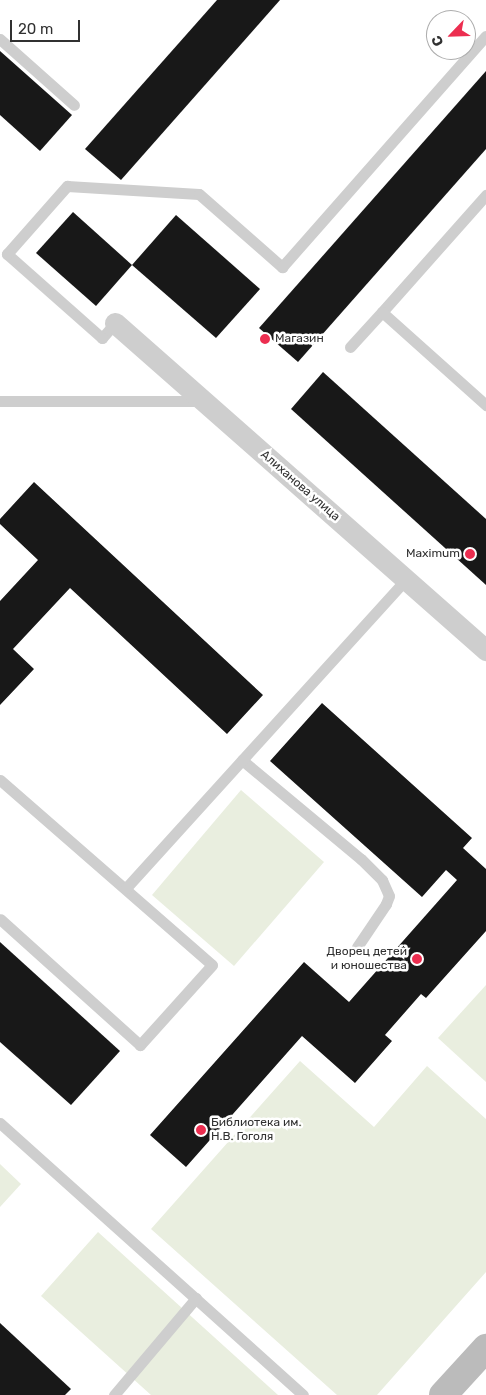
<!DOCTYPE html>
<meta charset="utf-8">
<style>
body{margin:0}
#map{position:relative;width:486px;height:1395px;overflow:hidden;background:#fff;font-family:Rubik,sans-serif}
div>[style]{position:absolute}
.green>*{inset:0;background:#e9eedf}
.building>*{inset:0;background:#181818}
.lane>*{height:11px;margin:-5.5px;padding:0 5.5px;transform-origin:5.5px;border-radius:5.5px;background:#cecece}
.street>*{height:21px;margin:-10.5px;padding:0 10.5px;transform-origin:10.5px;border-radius:10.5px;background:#cecece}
.secondary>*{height:28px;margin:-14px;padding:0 14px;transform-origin:14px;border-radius:14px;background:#bbb}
.dots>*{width:14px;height:14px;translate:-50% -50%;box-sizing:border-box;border:2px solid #fff;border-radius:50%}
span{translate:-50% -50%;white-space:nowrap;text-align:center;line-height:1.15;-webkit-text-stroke:5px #fff;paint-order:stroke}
.poi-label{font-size:12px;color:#313131}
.left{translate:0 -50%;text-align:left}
.right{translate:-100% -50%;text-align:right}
.street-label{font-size:12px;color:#313131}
.north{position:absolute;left:426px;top:10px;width:50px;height:50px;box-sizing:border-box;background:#fff;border:1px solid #adadad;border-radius:50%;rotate:246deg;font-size:14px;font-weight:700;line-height:20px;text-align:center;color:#313131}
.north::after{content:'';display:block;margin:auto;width:18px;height:22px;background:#ec2e50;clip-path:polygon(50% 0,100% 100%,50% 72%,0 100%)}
.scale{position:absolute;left:10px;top:20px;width:70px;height:22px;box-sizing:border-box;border:2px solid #313131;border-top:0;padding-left:6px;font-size:15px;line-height:18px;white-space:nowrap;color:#313131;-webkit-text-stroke:4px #fff;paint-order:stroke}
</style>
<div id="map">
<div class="green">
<div style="clip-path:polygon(241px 790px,324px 862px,234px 966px,152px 895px)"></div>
<div style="clip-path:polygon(486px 985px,486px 1082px,438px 1038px)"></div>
<div style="clip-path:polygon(300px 1061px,374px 1127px,427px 1066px,486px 1119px,486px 1272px,377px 1395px,337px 1395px,151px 1229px)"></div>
<div style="clip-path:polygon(0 1164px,21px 1184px,0 1207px)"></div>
<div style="clip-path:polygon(98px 1232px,278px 1395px,151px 1395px,41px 1296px)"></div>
</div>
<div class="building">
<div style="clip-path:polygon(217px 0,280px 0,121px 180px,85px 149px)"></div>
<div style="clip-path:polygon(0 51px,72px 115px,40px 151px,0 115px)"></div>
<div style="clip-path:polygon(486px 71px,486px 149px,298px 362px,259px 328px)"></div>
<div style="clip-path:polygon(73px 212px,132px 265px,96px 306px,36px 253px)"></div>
<div style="clip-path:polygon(176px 215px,260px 289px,216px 338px,132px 265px)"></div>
<div style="clip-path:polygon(323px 372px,486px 519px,486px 585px,291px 409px)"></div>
<div style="clip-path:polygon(34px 482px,263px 695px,227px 734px,70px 588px,13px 649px,34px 669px,0 705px,0 601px,38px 560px,0 524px,0 519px)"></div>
<div style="clip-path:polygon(322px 703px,472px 838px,463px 848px,486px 869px,486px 931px,426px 998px,421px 994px,385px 1035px,392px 1041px,355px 1083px,302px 1036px,186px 1167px,150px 1135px,304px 962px,349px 1002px,457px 880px,446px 870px,422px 897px,270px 761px)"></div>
<div style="clip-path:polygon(0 942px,120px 1051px,71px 1105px,0 1042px)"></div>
<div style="clip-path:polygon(0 1323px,71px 1389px,65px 1395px,0 1395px)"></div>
</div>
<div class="lane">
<div style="left:0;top:39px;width:99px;rotate:41.7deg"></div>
<div style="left:382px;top:312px;width:157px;rotate:-48.4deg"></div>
<div style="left:115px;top:323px;width:20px;rotate:131deg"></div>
<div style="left:102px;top:338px;width:127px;rotate:-138.5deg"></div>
<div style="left:7px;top:254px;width:91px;rotate:-48.6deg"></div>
<div style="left:67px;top:186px;width:132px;rotate:3.5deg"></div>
<div style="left:199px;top:194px;width:111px;rotate:41.3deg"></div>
<div style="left:282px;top:267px;width:308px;rotate:-48.6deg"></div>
<div style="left:350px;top:347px;width:47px;rotate:-47.6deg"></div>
<div style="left:382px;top:312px;width:140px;rotate:41.8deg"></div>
<div style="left:0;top:401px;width:202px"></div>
<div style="left:242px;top:760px;width:155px;rotate:39.8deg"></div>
<div style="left:361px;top:859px;width:30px;rotate:45deg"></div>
<div style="left:382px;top:880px;width:17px;rotate:66deg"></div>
<div style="left:389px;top:896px;width:9px;rotate:111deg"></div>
<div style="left:386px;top:904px;width:52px;rotate:124deg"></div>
<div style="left:0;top:780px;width:281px;rotate:41.1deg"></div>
<div style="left:212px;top:965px;width:108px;rotate:132deg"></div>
<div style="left:140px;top:1045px;width:188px;rotate:-138deg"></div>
<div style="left:126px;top:888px;width:417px;rotate:-47.8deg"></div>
<div style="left:0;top:1123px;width:407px;rotate:41.9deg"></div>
<div style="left:114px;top:1395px;width:127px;rotate:-49.8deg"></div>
</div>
<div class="street">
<div style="left:115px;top:323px;width:495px;rotate:41.4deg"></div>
</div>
<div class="secondary">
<div style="left:443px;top:1395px;width:64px;rotate:-47.5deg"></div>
</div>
<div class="dots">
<div style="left:265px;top:339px;background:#ec2e50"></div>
<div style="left:470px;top:554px;background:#ec2e50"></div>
<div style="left:417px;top:959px;background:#ec2e50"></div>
<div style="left:201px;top:1130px;background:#ec2e50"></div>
</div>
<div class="poi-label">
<span class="left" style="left:275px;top:339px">Магазин</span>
<span class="right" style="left:460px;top:554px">Maximum</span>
<span class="right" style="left:407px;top:959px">Дворец детей<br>и юношества</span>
<span class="left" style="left:211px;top:1130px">Библиотека им.<br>Н.В. Гоголя</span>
</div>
<div class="street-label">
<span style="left:300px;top:486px;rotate:41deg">Алиханова улица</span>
</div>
<div class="north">С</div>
<div class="scale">20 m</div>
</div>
